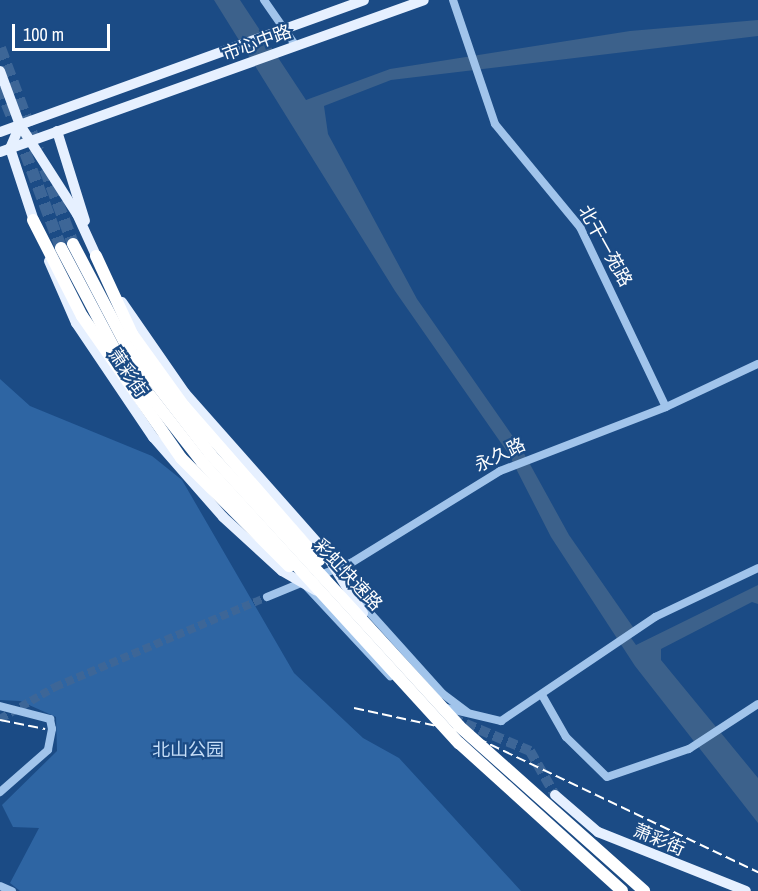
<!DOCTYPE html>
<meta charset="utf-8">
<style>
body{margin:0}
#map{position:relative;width:758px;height:891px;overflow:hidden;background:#1b4b85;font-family:"Archivo Narrow","Noto Sans SC",sans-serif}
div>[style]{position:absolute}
.green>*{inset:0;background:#2e65a3}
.water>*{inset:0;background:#3c618b}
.minor-tunnel>*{height:8px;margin-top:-4px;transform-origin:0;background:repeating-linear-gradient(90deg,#3d6697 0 8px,transparent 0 12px)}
.major-tunnel>*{height:10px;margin-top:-5px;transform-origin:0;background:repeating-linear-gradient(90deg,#3d6697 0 10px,transparent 0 15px)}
.highway-tunnel>*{height:12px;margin-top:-6px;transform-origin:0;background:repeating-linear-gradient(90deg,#3d6697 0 12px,transparent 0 18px)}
.minor>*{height:8px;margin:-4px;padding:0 4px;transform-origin:4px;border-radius:4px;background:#a1c4eb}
.major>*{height:10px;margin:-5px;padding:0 5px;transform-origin:5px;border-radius:5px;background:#e6f0ff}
.highway>*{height:12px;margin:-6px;padding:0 6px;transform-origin:6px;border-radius:6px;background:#fff}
.rail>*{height:2px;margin-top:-1px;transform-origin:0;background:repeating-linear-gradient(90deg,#fff 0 10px,transparent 0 14.5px)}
.highway-bridge>*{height:12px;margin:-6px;padding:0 6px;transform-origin:6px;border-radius:6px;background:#fff}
span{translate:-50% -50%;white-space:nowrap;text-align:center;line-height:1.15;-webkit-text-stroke:4.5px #1b4b85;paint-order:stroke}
.street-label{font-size:18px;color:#fff}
.park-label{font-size:18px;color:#c6def8}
.scale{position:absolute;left:12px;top:24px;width:98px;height:27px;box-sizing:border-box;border:3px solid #fff;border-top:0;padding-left:8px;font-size:18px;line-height:21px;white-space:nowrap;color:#fff;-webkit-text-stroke:4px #1b4b85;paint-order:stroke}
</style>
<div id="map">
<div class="green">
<div style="clip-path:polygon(0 379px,30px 406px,152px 456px,182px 480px,294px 673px,363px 738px,399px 758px,521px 891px,20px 891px,10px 883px,39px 828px,13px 827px,2px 805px,57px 751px,56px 717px,20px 701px,0 700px)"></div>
</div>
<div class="water">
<div style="clip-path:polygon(214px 0,240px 0,306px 100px,390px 69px,630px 31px,758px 20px,758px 36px,391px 80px,324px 106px,328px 134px,417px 299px,521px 448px,569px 535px,635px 630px,631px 638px,636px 645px,758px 585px,758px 604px,752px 602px,661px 649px,661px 660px,758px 778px,758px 823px,635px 666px,551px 537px,508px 453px,395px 291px)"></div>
</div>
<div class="minor-tunnel">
<div style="left:0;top:719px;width:64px;rotate:-30.2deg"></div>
<div style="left:55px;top:687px;width:230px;rotate:-23deg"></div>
</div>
<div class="major-tunnel">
<div style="left:452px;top:718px;width:85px;rotate:22.9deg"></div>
<div style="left:530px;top:751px;width:51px;rotate:60.4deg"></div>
</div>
<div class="highway-tunnel">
<div style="left:0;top:48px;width:109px;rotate:69.6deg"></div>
<div style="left:0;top:87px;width:32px;rotate:68deg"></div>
<div style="left:19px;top:136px;width:120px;rotate:69.4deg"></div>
<div style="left:45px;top:169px;width:80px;rotate:69.5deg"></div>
</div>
<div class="minor">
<div style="left:264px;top:0;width:56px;rotate:55.2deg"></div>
<div style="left:453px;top:0;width:131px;rotate:71.3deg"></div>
<div style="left:495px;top:124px;width:134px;rotate:50.5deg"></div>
<div style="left:580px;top:227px;width:199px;rotate:64.5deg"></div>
<div style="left:318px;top:576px;width:35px;rotate:-22deg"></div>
<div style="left:351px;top:563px;width:175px;rotate:-31.7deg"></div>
<div style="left:500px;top:471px;width:178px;rotate:-21.1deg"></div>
<div style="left:666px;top:407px;width:102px;rotate:-25.1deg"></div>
<div style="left:307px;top:587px;width:122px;rotate:47deg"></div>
<div style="left:267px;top:597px;width:42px;rotate:-22.3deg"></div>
<div style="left:361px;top:603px;width:122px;rotate:48deg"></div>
<div style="left:443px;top:694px;width:30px;rotate:37deg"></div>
<div style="left:542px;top:695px;width:48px;rotate:60.3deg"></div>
<div style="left:566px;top:737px;width:57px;rotate:44.3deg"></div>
<div style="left:607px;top:777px;width:87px;rotate:-18.9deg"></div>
<div style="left:689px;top:749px;width:82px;rotate:-33.1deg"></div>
<div style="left:0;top:706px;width:52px;rotate:14.6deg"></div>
<div style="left:50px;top:719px;width:10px;rotate:79deg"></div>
<div style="left:52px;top:729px;width:21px;rotate:101deg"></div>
<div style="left:48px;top:750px;width:64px;rotate:138.8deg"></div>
<div style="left:442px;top:707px;width:61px;rotate:13.3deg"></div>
<div style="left:501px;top:721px;width:186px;rotate:-34deg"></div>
<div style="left:655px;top:617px;width:114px;rotate:-25.4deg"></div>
<div style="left:0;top:886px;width:13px;rotate:23deg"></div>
</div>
<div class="major">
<div style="left:0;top:71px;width:58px;rotate:69.7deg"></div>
<div style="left:20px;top:125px;width:106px;rotate:57.4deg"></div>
<div style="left:77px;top:214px;width:53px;rotate:65.4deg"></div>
<div style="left:20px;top:125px;width:25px;rotate:113deg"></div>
<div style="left:10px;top:148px;width:83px;rotate:71.8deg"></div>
<div style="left:57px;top:131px;width:94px;rotate:72.7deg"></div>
<div style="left:0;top:132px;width:387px;rotate:-19.9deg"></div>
<div style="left:0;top:152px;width:450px;rotate:-19.7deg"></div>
<div style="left:49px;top:261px;width:68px;rotate:66.5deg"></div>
<div style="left:76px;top:323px;width:138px;rotate:56deg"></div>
<div style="left:153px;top:437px;width:106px;rotate:48.8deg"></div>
<div style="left:223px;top:517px;width:80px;rotate:42.5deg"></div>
<div style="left:282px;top:571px;width:39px;rotate:30deg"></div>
<div style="left:122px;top:302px;width:111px;rotate:55.3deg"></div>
<div style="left:185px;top:393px;width:207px;rotate:48.5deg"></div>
<div style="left:322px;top:548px;width:77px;rotate:57.8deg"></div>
<div style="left:555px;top:795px;width:57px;rotate:40.7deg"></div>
<div style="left:598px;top:832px;width:159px;rotate:21.7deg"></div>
</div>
<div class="highway">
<div style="left:33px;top:220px;width:108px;rotate:63deg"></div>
<div style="left:73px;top:244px;width:114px;rotate:62.3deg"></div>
<div style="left:126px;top:345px;width:139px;rotate:52.3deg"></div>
<div style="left:61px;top:248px;width:118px;rotate:62.1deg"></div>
<div style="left:116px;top:352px;width:140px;rotate:52deg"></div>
<div style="left:96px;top:256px;width:86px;rotate:65.2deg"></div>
</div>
<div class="rail">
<div style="left:354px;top:708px;width:113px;rotate:12.3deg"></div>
<div style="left:464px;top:732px;width:326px;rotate:25.5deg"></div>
<div style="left:0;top:720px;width:46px;rotate:11.3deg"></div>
</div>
<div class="highway-bridge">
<div style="left:82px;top:316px;width:173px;rotate:55.1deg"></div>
<div style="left:181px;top:458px;width:153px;rotate:45deg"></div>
<div style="left:132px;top:334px;width:89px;rotate:54.2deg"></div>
<div style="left:184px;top:406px;width:205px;rotate:48.8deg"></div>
<div style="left:211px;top:455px;width:367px;rotate:47.5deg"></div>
<div style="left:459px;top:726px;width:248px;rotate:41.7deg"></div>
<div style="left:202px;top:462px;width:381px;rotate:47.6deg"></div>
<div style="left:459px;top:743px;width:220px;rotate:42.2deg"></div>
</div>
<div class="street-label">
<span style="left:257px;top:43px;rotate:-20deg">市心中路</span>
<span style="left:605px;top:246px;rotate:61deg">北干一苑路</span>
<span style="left:128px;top:373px;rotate:56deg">萧彩街</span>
<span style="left:500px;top:455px;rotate:-26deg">永久路</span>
<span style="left:348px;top:575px;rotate:47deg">彩虹快速路</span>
<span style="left:659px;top:840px;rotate:23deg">萧彩街</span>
</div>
<div class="park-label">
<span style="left:188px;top:750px">北山公园</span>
</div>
<div class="scale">100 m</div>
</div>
